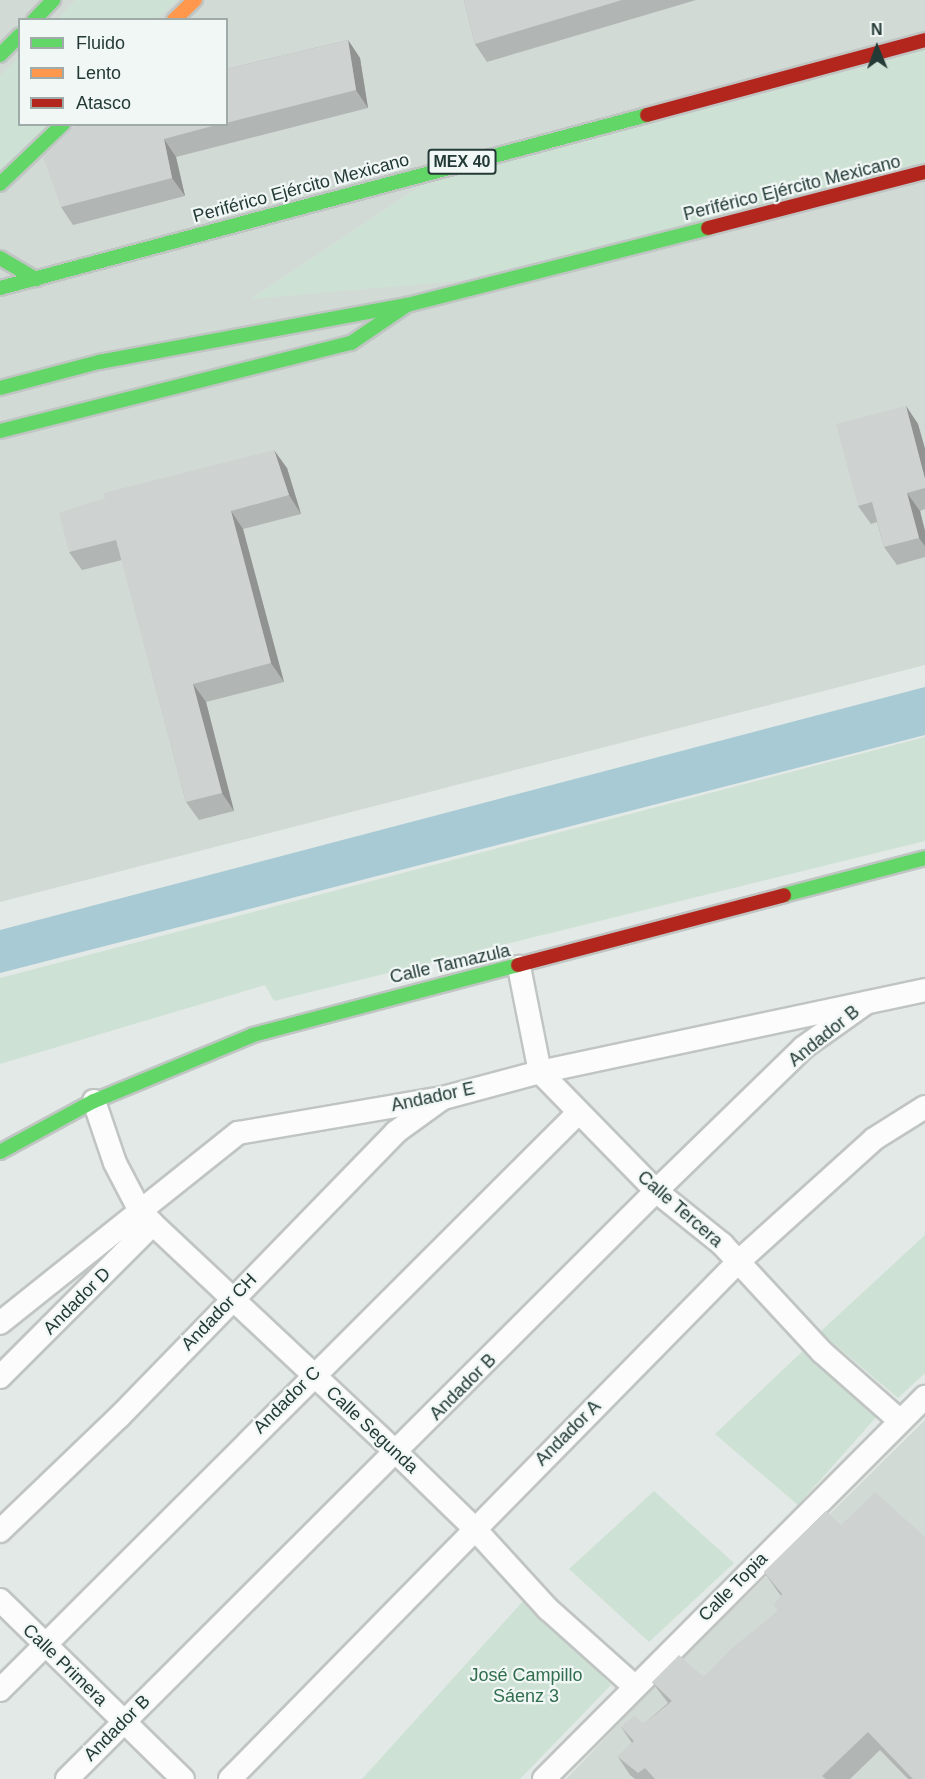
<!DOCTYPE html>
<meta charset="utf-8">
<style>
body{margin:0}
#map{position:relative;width:925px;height:1779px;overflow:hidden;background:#e3e9e6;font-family:Arial,sans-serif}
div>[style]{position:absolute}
.built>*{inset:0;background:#d2dad6}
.green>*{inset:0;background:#cee1d5}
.water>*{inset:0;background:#a7cad4}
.roads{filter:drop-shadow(2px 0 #c0c5c3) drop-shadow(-2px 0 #c0c5c3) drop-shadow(0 2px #c0c5c3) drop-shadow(0 -2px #c0c5c3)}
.street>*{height:22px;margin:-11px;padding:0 11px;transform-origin:11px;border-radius:11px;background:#fbfcfb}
.fast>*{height:14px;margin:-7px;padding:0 7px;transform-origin:7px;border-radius:7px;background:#63d668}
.slow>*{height:14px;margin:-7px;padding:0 7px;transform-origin:7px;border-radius:7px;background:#ff974d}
.jam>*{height:14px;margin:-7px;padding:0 7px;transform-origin:7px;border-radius:7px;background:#b3261e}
.wall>*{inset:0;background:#b1b5b4}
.shaded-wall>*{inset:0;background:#909392}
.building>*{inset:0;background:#ced2d1}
span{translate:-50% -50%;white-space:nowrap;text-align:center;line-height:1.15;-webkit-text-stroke:4.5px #f1f7f5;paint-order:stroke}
.shield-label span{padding:2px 4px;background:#f1f7f5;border:2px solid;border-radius:4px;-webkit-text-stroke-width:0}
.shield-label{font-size:16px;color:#233a36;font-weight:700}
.street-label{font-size:18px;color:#233a36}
.park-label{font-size:18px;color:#306e4e}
.legend{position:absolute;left:18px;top:18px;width:210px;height:108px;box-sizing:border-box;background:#f1f7f5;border:2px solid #9faba9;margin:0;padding:8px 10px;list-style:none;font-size:18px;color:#233a36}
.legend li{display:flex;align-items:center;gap:12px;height:30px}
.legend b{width:30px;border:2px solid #9faba9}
.north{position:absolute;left:847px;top:18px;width:60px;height:60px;-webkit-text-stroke:4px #f1f7f5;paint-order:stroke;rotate:359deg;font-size:16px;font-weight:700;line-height:24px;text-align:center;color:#233a36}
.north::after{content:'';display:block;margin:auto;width:21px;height:27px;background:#233a36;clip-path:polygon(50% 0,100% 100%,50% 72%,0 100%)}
</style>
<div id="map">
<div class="built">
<div style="clip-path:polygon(evenodd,0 0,925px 0,925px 665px,0 902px,0 0,20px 20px,226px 20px,226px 124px,20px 124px,20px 20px)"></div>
<div style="clip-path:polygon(925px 1420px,925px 1779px,566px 1779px,657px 1684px)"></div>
</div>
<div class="green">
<div style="clip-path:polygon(75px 0,177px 0,157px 19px,56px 20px)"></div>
<div style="clip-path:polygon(925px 45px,925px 166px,459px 281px,251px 299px,440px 173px)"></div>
<div style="clip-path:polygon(19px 56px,20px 124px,50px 125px,0 173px,0 76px)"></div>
<div style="clip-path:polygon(925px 737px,925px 841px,274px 1001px,265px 985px,0 1064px,0 978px)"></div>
<div style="clip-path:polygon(925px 1235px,925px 1373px,898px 1398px,820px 1332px)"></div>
<div style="clip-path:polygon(807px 1347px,878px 1415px,798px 1505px,715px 1434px)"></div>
<div style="clip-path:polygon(654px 1491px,734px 1563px,649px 1642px,569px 1569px)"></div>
<div style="clip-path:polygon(525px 1599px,611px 1685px,520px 1779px,362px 1779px)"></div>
</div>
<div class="water">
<div style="clip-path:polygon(925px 687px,925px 735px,0 973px,0 930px)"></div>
</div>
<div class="roads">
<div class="street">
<div style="left:519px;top:967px;width:107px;rotate:78.7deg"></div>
<div style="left:540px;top:1072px;width:166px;rotate:45.7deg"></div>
<div style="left:656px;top:1191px;width:85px;rotate:38.8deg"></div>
<div style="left:722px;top:1244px;width:147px;rotate:47.2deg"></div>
<div style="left:822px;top:1352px;width:103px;rotate:41.4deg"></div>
<div style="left:94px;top:1101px;width:65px;rotate:71.3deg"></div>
<div style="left:115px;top:1163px;width:52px;rotate:62.4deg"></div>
<div style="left:139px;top:1209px;width:21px;rotate:47deg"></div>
<div style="left:153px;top:1224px;width:335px;rotate:43.2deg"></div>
<div style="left:397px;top:1453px;width:107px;rotate:44.2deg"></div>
<div style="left:474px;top:1528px;width:110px;rotate:47.6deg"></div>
<div style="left:548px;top:1609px;width:115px;rotate:41.8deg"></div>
<div style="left:0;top:1323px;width:305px;rotate:-38.6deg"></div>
<div style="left:238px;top:1133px;width:208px;rotate:-9.7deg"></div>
<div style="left:443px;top:1098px;width:100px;rotate:-15deg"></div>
<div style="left:540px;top:1072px;width:394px;rotate:-12deg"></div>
<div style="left:0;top:1377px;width:216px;rotate:-45deg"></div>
<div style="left:0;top:1531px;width:165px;rotate:-43.8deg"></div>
<div style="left:119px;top:1417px;width:397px;rotate:-45.8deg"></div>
<div style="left:396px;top:1132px;width:54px;rotate:-36deg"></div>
<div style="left:0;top:1600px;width:256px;rotate:44.4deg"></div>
<div style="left:0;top:1690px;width:815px;rotate:-44.95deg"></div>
<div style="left:67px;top:1779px;width:832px;rotate:-44.95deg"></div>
<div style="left:656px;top:1191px;width:206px;rotate:-44.2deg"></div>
<div style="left:804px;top:1047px;width:76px;rotate:-35.4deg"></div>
<div style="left:230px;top:1779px;width:725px;rotate:-45.5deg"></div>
<div style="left:738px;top:1262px;width:183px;rotate:-42.1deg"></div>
<div style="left:874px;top:1139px;width:60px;rotate:-32.1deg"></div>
<div style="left:544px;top:1779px;width:540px;rotate:-45.08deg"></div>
</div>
<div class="fast">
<div style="left:34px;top:20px;width:28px;rotate:-46deg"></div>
<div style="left:0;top:55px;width:28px;rotate:-45deg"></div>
<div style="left:0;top:184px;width:87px;rotate:-43.6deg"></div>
<div style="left:0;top:258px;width:42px;rotate:30.3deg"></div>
<div style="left:0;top:288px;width:670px;rotate:-14.97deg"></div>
<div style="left:0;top:388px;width:102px;rotate:-14.7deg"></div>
<div style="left:99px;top:362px;width:313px;rotate:-10.5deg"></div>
<div style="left:407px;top:305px;width:311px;rotate:-14.3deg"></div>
<div style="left:0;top:431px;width:362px;rotate:-14.1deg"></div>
<div style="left:351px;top:343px;width:68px;rotate:-34.2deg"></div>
<div style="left:784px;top:895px;width:146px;rotate:-14.7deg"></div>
<div style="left:0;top:1152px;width:107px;rotate:-28.5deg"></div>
<div style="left:94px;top:1101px;width:172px;rotate:-22.5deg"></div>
<div style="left:253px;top:1035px;width:274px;rotate:-14.8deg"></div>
</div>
<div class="slow">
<div style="left:174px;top:20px;width:29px;rotate:-44deg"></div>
</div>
<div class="jam">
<div style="left:647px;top:115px;width:288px;rotate:-15.1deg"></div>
<div style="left:708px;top:228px;width:224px;rotate:-14.5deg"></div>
<div style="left:518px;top:965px;width:275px;rotate:-14.7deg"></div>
</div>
</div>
<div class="wall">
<div style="clip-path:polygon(464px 0,696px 0,487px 62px,475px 44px)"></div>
<div style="clip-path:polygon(348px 40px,360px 58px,368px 108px,176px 157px,185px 196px,73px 225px,61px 207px,76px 124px,226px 124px,226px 69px)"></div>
<div style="clip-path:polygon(906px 406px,918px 424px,925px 449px,925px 509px,920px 511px,925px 531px,925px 557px,897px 565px,884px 547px,877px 522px,871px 524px,858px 506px)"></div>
<div style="clip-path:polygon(287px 468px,301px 514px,243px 529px,284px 682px,206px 702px,234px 811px,199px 820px,186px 802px,122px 560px,82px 570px,69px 552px)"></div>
<div style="clip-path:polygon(826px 1511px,925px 1779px,908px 1779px,880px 1750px,850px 1779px,635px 1779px,630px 1775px,618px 1757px,632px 1743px,621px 1727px,644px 1724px,668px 1703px,652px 1682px,704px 1677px,778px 1611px,781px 1596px,764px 1572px)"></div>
</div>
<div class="shaded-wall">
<div style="clip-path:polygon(348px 40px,360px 58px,368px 108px,356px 90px)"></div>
<div style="clip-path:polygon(164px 139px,176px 157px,185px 196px,172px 178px)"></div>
<div style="clip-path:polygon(906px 406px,918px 424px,925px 449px,925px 479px)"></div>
<div style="clip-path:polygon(274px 450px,287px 468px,301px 514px,289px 495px)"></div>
<div style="clip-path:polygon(907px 493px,920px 511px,925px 531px,925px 546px,919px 538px)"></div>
<div style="clip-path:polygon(231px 511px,243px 529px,284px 682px,271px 663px)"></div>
<div style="clip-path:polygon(193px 684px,206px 702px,234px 811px,222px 793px)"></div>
</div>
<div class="building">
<div style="clip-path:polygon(464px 0,622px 0,475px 44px)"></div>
<div style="clip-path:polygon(348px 40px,356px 90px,226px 123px,226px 69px)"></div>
<div style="clip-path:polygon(76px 124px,220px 124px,164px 139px,172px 178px,61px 207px,43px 157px)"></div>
<div style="clip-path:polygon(906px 406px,925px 479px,925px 488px,907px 493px,919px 538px,884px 547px,872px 502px,858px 506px,836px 424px)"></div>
<div style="clip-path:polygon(274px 450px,289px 495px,231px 511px,271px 663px,193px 684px,222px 793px,186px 802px,116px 540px,69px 552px,59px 513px,105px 498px,104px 493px)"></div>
<div style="clip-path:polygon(875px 1492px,925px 1537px,925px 1779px,913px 1779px,868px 1732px,822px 1776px,826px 1779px,655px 1779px,645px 1768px,638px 1773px,618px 1757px,634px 1741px,621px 1727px,634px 1716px,644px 1724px,672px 1701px,652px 1682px,679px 1655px,704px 1677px,732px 1648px,778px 1611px,774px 1605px,782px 1594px,764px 1572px,826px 1511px,841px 1525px)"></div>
</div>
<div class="shield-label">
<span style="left:462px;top:162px">MEX 40</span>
</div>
<div class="street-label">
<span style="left:301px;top:188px;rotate:-15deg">Periférico Ejército Mexicano</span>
<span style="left:792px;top:188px;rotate:-14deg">Periférico Ejército Mexicano</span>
<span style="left:450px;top:964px;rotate:-13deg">Calle Tamazula</span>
<span style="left:824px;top:1036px;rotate:-39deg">Andador B</span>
<span style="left:433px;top:1097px;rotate:-12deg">Andador E</span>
<span style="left:680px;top:1209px;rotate:41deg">Calle Tercera</span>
<span style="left:77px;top:1301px;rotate:-45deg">Andador D</span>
<span style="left:219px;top:1312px;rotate:-46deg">Andador CH</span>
<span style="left:463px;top:1387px;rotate:-45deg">Andador B</span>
<span style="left:287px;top:1400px;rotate:-45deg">Andador C</span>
<span style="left:372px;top:1430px;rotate:43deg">Calle Segunda</span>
<span style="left:568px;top:1433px;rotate:-45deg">Andador A</span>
<span style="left:733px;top:1587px;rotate:-45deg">Calle Topia</span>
<span style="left:65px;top:1665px;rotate:44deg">Calle Primera</span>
<span style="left:117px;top:1728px;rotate:-45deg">Andador B</span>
</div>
<div class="park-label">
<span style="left:526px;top:1686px">José Campillo<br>Sáenz 3</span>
</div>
<ul class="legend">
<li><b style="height:8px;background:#63d668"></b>Fluido</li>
<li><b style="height:8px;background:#ff974d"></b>Lento</li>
<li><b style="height:8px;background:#b3261e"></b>Atasco</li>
</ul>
<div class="north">N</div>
</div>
